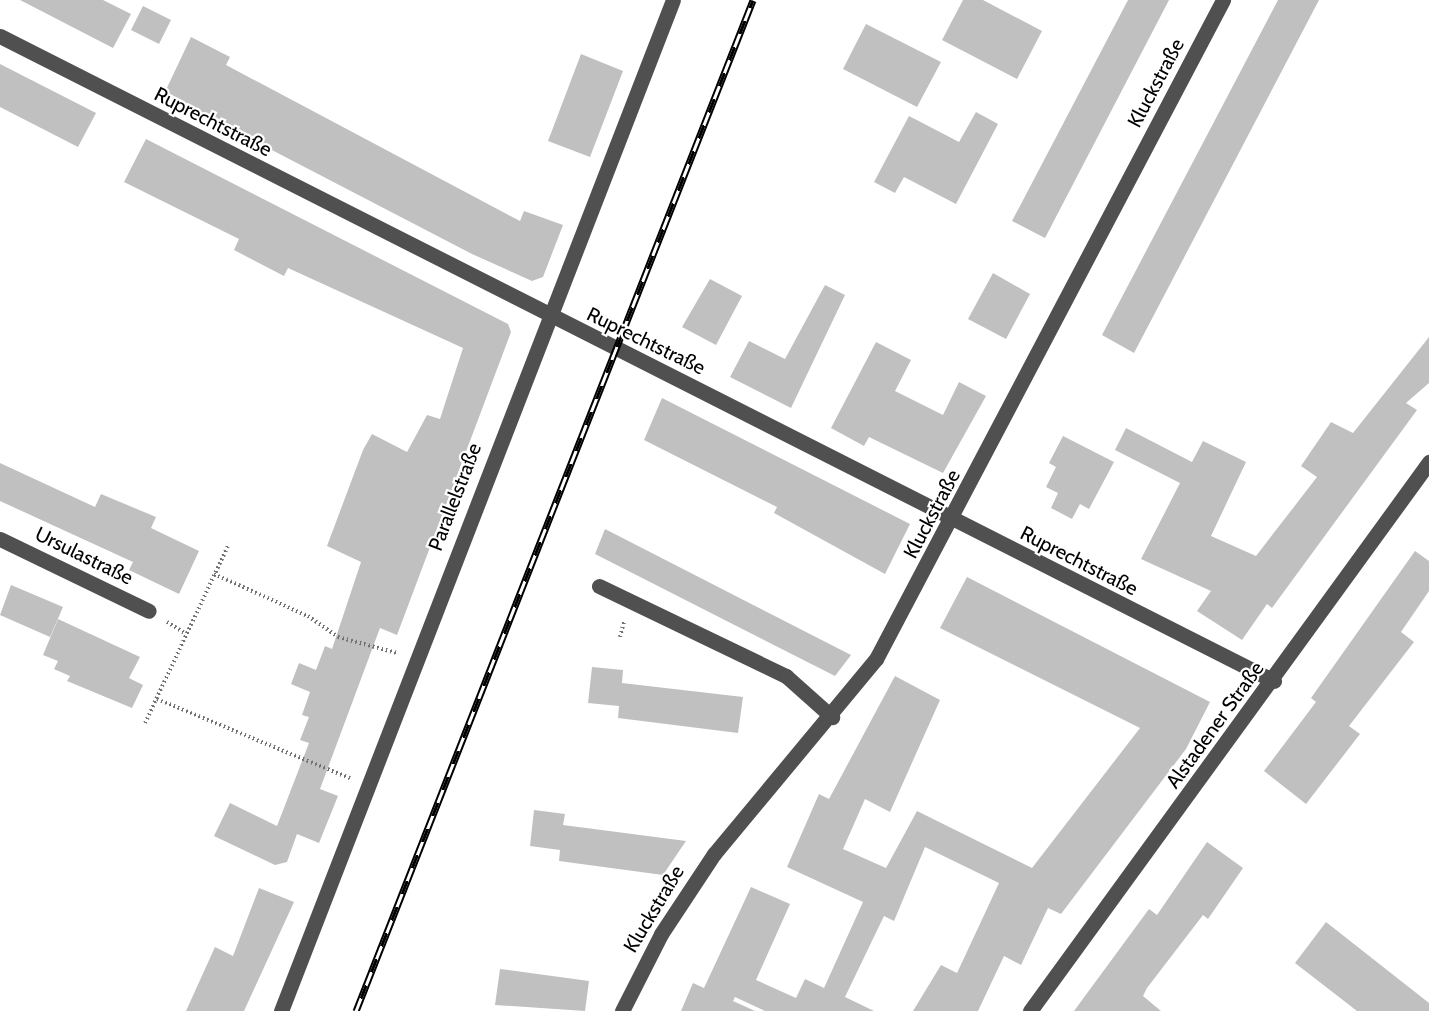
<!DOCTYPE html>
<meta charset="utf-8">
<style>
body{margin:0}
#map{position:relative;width:1429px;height:1011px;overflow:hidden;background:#fff;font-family:Cabin,sans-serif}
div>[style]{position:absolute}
.building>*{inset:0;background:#c0c0c0}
.path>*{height:4px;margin-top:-2px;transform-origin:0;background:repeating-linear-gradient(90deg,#727272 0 1.5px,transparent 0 4.5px)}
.minor>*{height:15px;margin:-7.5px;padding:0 7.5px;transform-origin:7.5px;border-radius:7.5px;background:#505050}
.rail>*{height:7px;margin-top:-3.5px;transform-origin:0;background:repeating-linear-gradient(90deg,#fff 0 14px,#000 0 28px);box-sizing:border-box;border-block:2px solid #000}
span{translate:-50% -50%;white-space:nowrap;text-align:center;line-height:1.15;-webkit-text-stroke:4.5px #fff;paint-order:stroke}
.street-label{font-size:20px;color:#000}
</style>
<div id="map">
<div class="building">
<div style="clip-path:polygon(20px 0,103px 0,131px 14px,113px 48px)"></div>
<div style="clip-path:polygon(963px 0,983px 0,1042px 31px,1017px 79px,942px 40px)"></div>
<div style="clip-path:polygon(1128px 0,1169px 0,1045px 238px,1012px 221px)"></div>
<div style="clip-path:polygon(1278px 0,1319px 0,1134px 353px,1102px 335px)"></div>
<div style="clip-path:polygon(143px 6px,171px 20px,159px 44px,131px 30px)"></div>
<div style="clip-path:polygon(866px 24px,941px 62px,917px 107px,843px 69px)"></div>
<div style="clip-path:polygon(191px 37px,230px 57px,226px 65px,520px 221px,524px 211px,563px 225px,543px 277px,532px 281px,472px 254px,164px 94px)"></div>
<div style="clip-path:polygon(581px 54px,623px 71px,590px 157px,548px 141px)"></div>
<div style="clip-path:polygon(0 64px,96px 113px,78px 147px,0 107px)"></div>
<div style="clip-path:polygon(976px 112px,998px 124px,956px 204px,904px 177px,895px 193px,874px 182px,909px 116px,959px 142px)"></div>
<div style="clip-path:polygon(146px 139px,508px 324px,511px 332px,397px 635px,380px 628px,320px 789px,338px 796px,319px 843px,297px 834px,287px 862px,275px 865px,214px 836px,230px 803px,277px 826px,309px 743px,300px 740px,309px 717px,302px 715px,310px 692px,291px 684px,299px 663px,316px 670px,325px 646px,332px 649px,361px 562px,327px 546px,363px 450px,372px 434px,407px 452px,427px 415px,440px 419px,463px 348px,288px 268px,284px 276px,234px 250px,239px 239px,124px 182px)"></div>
<div style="clip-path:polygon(993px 273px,1030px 294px,1006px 339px,968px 319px)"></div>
<div style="clip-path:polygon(710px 279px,742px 296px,716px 345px,682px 327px)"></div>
<div style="clip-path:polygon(825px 285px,845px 295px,791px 408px,730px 377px,749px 341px,785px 359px)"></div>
<div style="clip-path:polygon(1429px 337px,1429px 383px,1406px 403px,1417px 410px,1272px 608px,1267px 604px,1242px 640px,1197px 611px,1211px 591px,1141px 559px,1180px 483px,1115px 450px,1126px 428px,1192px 462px,1203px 441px,1246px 462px,1211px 536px,1256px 556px,1317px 477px,1301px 466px,1331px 422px,1353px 433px)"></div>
<div style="clip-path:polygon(876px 342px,911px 360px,895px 391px,943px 415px,959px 382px,986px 396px,943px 473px,869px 437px,864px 446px,831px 428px)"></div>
<div style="clip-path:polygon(662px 398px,910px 524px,885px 574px,774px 513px,777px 507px,644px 440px)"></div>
<div style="clip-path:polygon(1063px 436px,1114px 462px,1089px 509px,1080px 504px,1072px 519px,1051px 508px,1058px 493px,1046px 487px,1056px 467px,1049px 463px)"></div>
<div style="clip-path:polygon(0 463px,95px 507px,101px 494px,156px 517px,151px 528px,199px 551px,179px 594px,129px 570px,133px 562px,0 501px)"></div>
<div style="clip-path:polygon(605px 529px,851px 655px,835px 676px,595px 554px)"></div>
<div style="clip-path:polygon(1415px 551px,1429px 561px,1429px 591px,1401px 632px,1414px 642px,1349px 726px,1360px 734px,1306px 804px,1264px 771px,1316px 702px,1311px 698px)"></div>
<div style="clip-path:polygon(967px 577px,1210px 702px,1186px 749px,1061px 914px,1048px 908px,1021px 965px,1004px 956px,978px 1011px,913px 1011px,941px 965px,957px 973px,999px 883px,925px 847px,894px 921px,884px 916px,845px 997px,874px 1011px,765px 1011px,735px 997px,733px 1001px,755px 1011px,681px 1011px,693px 983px,704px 988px,751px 887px,790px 904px,756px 980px,796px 998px,805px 979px,824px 988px,863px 902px,787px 867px,819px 794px,829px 799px,895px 676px,940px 700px,890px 812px,865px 799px,843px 849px,886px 868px,917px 811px,1032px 868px,1140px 728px,940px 628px)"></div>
<div style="clip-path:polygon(11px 585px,63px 607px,50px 637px,0 615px)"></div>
<div style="clip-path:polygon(58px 619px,140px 657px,129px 678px,143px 685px,132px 708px,67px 681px,70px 676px,54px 669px,58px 661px,43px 655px)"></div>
<div style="clip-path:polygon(592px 667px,623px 670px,622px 683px,743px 697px,738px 733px,618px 718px,619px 706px,588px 703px)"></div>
<div style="clip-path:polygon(534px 810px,565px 814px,563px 825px,686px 841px,663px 875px,559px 861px,560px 850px,530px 846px)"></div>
<div style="clip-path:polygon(1207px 842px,1243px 868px,1208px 919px,1203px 915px,1147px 988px,1143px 996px,1161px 1011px,1074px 1011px,1149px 909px,1157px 915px)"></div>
<div style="clip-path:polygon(259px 888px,294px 902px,244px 1011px,186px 1011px,215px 947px,233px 956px)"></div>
<div style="clip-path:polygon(1326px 922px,1429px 1003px,1429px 1011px,1357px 1011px,1295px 963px)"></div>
<div style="clip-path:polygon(500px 969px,589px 981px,585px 1011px,495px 1005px)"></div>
</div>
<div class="path">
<div style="left:214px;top:574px;width:103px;rotate:24.1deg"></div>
<div style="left:308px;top:616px;width:37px;rotate:35deg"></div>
<div style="left:338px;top:637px;width:61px;rotate:15.2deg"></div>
<div style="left:167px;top:622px;width:22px;rotate:32deg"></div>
<div style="left:620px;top:637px;width:16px;rotate:-75deg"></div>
<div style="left:157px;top:699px;width:209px;rotate:22.3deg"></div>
<div style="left:145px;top:723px;width:198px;rotate:-64.9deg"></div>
</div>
<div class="minor">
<div style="left:0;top:36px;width:1428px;rotate:26.85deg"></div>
<div style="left:0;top:539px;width:165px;rotate:25.8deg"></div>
<div style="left:599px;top:586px;width:208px;rotate:25.7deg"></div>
<div style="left:786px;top:676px;width:62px;rotate:41.7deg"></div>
<div style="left:281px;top:1011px;width:1084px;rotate:-68.81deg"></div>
<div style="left:622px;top:1011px;width:86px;rotate:-63.1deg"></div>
<div style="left:661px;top:934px;width:96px;rotate:-56.5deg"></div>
<div style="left:714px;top:854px;width:254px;rotate:-50.3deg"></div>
<div style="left:876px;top:659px;width:745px;rotate:-62.23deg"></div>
<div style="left:1030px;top:1011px;width:679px;rotate:-53.99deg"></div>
</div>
<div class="rail">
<div style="left:356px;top:1011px;width:1086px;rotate:-68.56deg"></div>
</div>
<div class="street-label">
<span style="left:1156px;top:83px;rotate:-62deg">Kluckstraße</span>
<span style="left:213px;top:122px;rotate:27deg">Ruprechtstraße</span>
<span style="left:646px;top:341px;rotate:26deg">Ruprechtstraße</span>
<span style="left:455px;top:497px;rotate:-69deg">Parallelstraße</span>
<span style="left:932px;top:514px;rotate:-62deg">Kluckstraße</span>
<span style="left:84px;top:556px;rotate:26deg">Ursulastraße</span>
<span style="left:1079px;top:561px;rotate:27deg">Ruprechtstraße</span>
<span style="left:1215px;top:725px;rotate:-54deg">Alstadener Straße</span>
<span style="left:654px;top:909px;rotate:-59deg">Kluckstraße</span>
</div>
</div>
